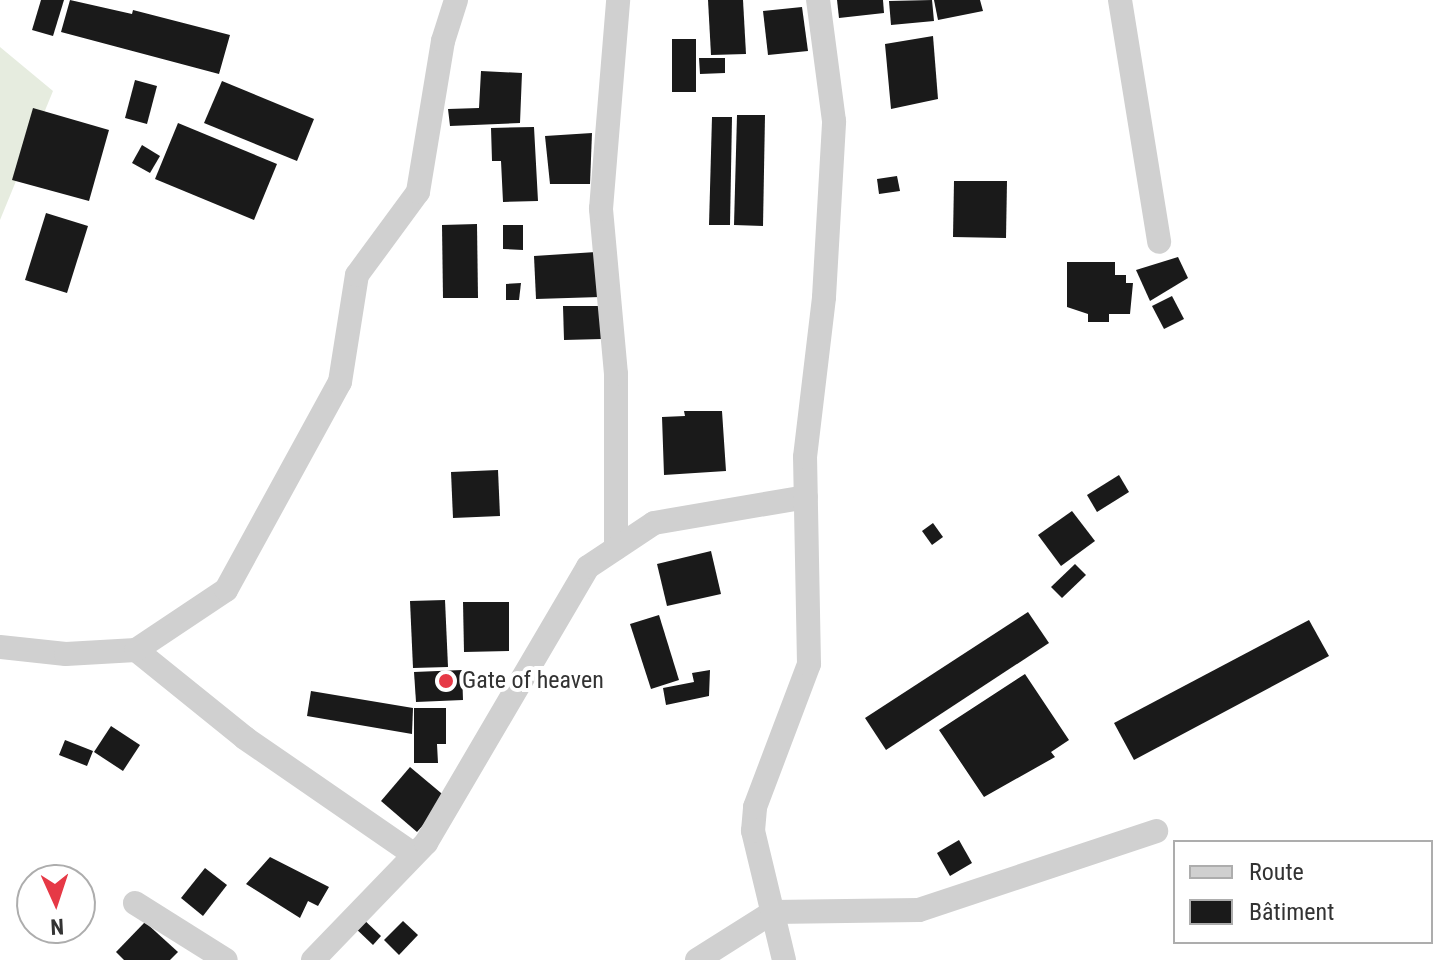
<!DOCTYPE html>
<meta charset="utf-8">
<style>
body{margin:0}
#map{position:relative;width:1449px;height:960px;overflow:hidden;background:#fff;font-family:"Roboto Condensed",sans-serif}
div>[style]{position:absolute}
.green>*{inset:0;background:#e6ecdf}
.building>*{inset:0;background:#1a1a1a}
.minor>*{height:24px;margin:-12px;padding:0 12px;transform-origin:12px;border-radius:12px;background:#d0d0d0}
.dots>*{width:22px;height:22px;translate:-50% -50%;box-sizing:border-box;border:4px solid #fff;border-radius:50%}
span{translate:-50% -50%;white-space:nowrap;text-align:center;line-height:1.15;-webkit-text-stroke:8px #fff;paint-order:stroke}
.poi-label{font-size:24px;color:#333}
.left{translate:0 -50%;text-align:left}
.legend{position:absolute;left:1173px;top:840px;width:260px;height:104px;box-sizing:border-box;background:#fff;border:2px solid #adadad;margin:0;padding:10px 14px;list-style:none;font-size:24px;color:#333}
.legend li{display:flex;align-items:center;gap:16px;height:40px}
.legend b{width:40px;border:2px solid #adadad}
.north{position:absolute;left:16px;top:864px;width:80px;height:80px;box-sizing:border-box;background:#fff;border:2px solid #adadad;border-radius:50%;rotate:177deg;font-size:22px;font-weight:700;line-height:32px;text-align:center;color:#333}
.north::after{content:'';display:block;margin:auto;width:28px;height:36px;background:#e63946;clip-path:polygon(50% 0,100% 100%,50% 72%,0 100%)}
</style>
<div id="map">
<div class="green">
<div style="clip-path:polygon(0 47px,53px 91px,0 220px)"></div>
</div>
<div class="building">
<div style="clip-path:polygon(41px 0,64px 0,53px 36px,32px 30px)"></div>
<div style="clip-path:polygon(70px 0,132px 14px,133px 10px,230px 35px,219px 74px,61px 32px)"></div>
<div style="clip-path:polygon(708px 0,743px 0,746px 54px,711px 55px)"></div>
<div style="clip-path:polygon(837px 0,883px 0,884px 13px,839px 18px)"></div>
<div style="clip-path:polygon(932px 0,934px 21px,891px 25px,889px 1px)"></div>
<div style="clip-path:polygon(934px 0,980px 0,983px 11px,938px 20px)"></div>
<div style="clip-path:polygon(802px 7px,808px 51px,768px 55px,763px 11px)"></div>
<div style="clip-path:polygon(933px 36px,938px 99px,891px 109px,885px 44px)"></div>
<div style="clip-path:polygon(672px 39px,696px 39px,696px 92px,672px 92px)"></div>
<div style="clip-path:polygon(699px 58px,725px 58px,725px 73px,700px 74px)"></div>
<div style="clip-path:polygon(481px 71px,522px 73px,520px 123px,450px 126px,448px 109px,479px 108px)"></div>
<div style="clip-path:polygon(135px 80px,157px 86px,147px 124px,125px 118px)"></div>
<div style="clip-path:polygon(222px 81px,314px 119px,297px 161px,204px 123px)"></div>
<div style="clip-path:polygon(33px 108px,109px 130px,89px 201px,12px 180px)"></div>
<div style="clip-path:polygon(737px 115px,765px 115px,763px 226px,734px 225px)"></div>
<div style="clip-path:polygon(712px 117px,732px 117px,730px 225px,709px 225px)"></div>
<div style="clip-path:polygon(178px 123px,277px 164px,254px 220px,155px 179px)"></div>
<div style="clip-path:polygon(534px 127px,538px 201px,503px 202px,501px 161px,492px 161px,491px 128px)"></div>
<div style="clip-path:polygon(592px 133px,590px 184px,550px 184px,545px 136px)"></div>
<div style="clip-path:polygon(142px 145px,160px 156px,150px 173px,132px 163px)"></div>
<div style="clip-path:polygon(897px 176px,900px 191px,879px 194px,877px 179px)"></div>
<div style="clip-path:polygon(954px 181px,1007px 181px,1006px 238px,953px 237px)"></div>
<div style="clip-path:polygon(46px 213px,88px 226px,67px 293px,25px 280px)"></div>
<div style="clip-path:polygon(477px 224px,478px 298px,443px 298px,442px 225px)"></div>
<div style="clip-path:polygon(503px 225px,523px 225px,523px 250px,503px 249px)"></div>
<div style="clip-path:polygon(596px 252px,600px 297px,536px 299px,534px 256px)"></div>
<div style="clip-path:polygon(1178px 257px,1188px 278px,1150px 301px,1136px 270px)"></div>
<div style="clip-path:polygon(1067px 262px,1115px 262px,1115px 275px,1126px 275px,1126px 283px,1133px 283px,1130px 314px,1109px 314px,1109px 322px,1088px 322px,1088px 314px,1067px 307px)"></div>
<div style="clip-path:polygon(521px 283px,519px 300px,506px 300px,506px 284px)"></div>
<div style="clip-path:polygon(1172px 296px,1184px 319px,1164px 329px,1152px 306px)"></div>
<div style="clip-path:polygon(563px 306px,602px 306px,602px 339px,564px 340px)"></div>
<div style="clip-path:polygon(684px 411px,722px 411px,726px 471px,664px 475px,662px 417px,685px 416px)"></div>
<div style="clip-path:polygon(498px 470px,500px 516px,453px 518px,451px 472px)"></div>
<div style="clip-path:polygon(1119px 475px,1129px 492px,1097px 512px,1087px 495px)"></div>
<div style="clip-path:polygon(1072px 511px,1095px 541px,1061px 566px,1038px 535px)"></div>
<div style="clip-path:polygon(933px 523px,943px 537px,932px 545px,922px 531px)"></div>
<div style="clip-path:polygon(711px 551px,721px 594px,667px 606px,657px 564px)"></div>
<div style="clip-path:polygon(1075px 564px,1086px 575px,1062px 598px,1051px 587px)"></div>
<div style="clip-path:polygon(445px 600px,448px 667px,413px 668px,410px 601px)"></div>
<div style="clip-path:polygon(463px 602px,509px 602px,509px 651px,464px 652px)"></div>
<div style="clip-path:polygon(1028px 612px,1049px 643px,886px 750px,865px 718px)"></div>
<div style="clip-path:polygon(659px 615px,679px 680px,651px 689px,630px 624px)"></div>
<div style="clip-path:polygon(1309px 620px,1329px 656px,1134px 760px,1114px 723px)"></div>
<div style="clip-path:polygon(462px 670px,463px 700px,416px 702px,414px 672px)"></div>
<div style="clip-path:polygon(710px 670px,709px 696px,666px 705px,663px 688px,694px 682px,692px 673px)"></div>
<div style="clip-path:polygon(1025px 674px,1069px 740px,1051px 752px,1055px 757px,984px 797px,939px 730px)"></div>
<div style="clip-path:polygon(311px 691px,413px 708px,412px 734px,307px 716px)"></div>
<div style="clip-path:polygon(414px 708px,446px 708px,446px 744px,437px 744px,438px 763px,414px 763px)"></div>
<div style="clip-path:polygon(111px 726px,140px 745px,123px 771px,94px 752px)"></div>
<div style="clip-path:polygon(65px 740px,93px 751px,87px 766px,59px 755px)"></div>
<div style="clip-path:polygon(410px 767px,447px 798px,417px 832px,381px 801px)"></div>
<div style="clip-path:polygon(959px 840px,972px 863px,950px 876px,937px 853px)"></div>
<div style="clip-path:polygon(270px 857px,329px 887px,318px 906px,308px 901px,300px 918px,246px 884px)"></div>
<div style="clip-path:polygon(205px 868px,227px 885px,203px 916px,181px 898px)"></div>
<div style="clip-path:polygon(360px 916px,381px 936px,373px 945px,351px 924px)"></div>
<div style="clip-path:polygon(403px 921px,418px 935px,399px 955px,384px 940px)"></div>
<div style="clip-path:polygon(145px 922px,178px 952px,170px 960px,124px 960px,116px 952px)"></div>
</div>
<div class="minor">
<div style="left:1120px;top:0;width:245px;rotate:80.8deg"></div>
<div style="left:616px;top:548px;width:174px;rotate:-90deg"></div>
<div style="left:616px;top:374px;width:166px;rotate:-95.2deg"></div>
<div style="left:601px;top:209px;width:210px;rotate:-85.3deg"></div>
<div style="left:0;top:647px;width:66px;rotate:6.1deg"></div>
<div style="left:66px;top:654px;width:70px;rotate:-3.3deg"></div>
<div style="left:136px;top:650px;width:140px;rotate:38.9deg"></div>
<div style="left:245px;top:738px;width:204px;rotate:34.6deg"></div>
<div style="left:136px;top:650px;width:108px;rotate:-33.7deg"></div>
<div style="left:226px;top:590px;width:237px;rotate:-61.3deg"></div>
<div style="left:340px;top:382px;width:108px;rotate:-81deg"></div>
<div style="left:357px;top:275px;width:103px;rotate:-53.7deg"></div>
<div style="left:418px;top:192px;width:153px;rotate:-80.6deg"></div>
<div style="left:443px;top:41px;width:43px;rotate:-72.4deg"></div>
<div style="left:135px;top:903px;width:107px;rotate:32.1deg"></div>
<div style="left:313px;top:960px;width:163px;rotate:-46deg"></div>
<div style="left:426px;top:843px;width:320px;rotate:-59.6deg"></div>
<div style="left:588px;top:567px;width:79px;rotate:-33.7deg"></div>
<div style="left:654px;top:523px;width:154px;rotate:-9.7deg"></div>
<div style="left:697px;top:960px;width:90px;rotate:-32.3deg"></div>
<div style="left:773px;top:912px;width:146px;rotate:-0.8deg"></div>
<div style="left:919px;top:910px;width:250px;rotate:-18.4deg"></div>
<div style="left:784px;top:960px;width:133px;rotate:-103.5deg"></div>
<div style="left:753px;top:831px;width:24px;rotate:-85deg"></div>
<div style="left:755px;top:807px;width:153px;rotate:-69.3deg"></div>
<div style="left:809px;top:664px;width:207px;rotate:-91.1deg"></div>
<div style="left:805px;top:457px;width:161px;rotate:-83.2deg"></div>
<div style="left:824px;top:297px;width:176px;rotate:-86.7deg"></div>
<div style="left:834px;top:121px;width:122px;rotate:-97.5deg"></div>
</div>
<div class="dots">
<div style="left:446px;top:681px;background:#e63946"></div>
</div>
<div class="poi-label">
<span class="left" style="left:462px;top:681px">Gate of heaven</span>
</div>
<ul class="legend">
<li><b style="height:10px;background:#d0d0d0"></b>Route</li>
<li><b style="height:22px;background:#1a1a1a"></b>Bâtiment</li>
</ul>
<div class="north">N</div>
</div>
